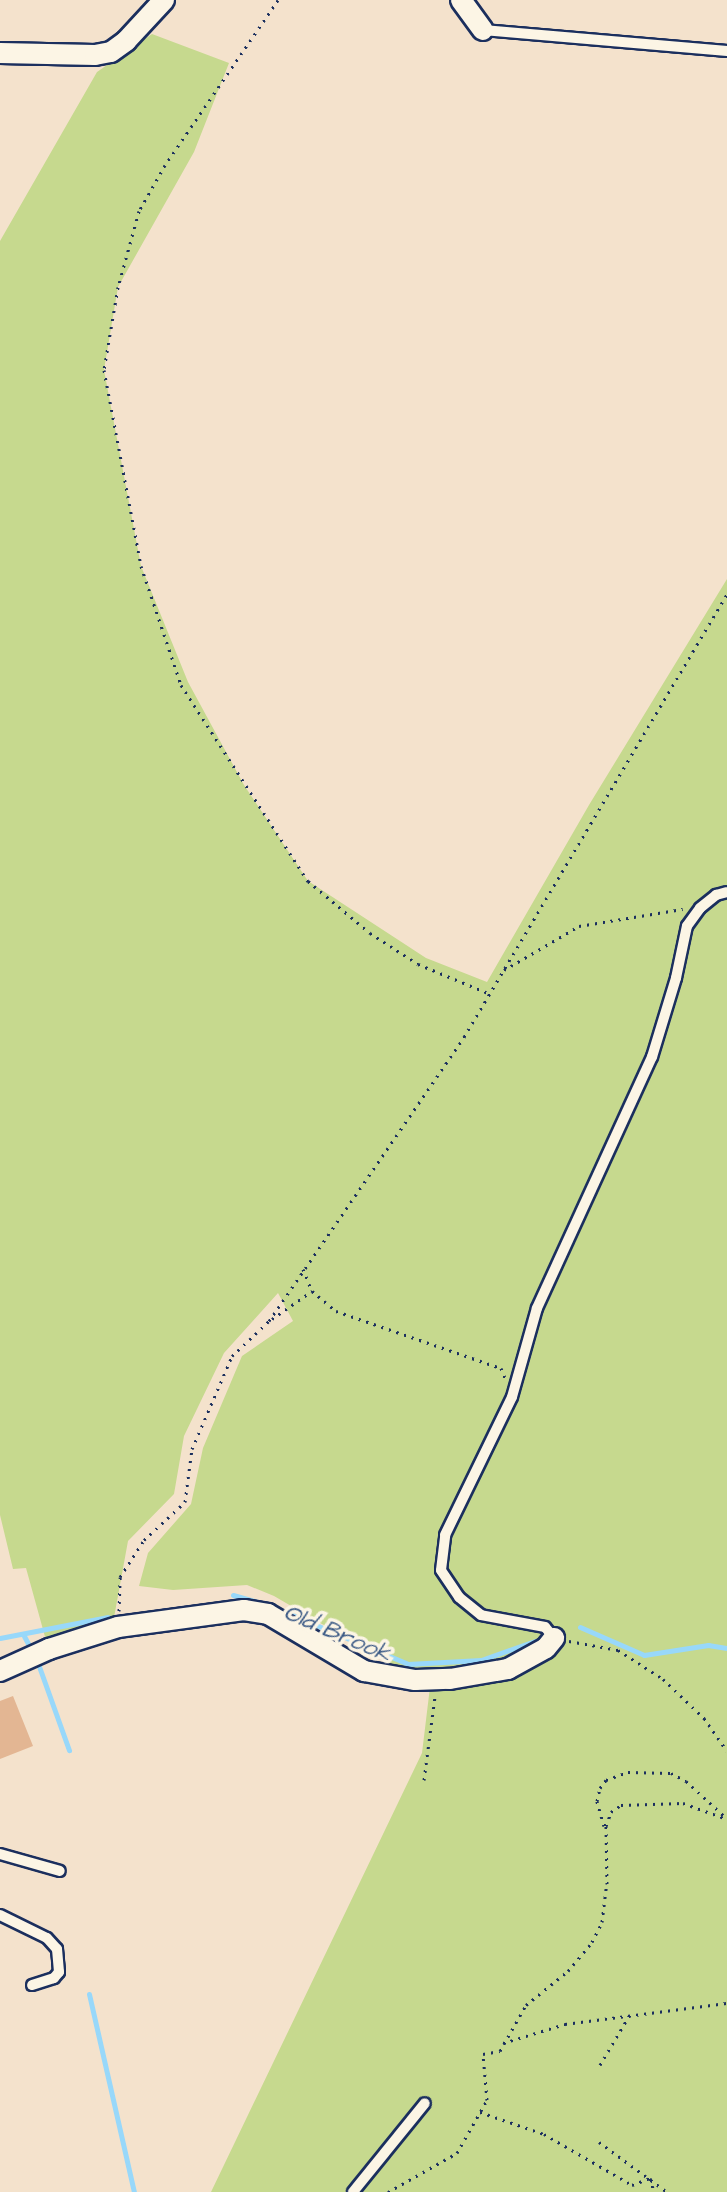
<!DOCTYPE html>
<style>
body{margin:0}
#map{position:relative;width:727px;height:2192px;overflow:hidden;background:#f4e2cc;font-family:"Architects Daughter",sans-serif}
div>[style]{position:absolute}
.green>*{inset:0;background:#c6d98e}
.stream>*{height:5px;margin:-2.5px;padding:0 2.5px;transform-origin:2.5px;border-radius:2.5px;background:#98d8fa}
.building>*{inset:0;background:#e3b693}
.path>*{height:3px;margin-top:-1.5px;transform-origin:0;background:repeating-linear-gradient(90deg,#1b2f5e 0 2px,transparent 0 8px)}
.roads{filter:drop-shadow(2px 0 #1b2f5e) drop-shadow(-2px 0 #1b2f5e) drop-shadow(0 2px #1b2f5e) drop-shadow(0 -2px #1b2f5e)}
.lane>*{height:10px;margin:-5px;padding:0 5px;transform-origin:5px;border-radius:5px;background:#fcf5e5}
.street>*{height:20px;margin:-10px;padding:0 10px;transform-origin:10px;border-radius:10px;background:#fcf5e5}
span{translate:-50% -50%;white-space:nowrap;text-align:center;line-height:1.15;-webkit-text-stroke:7px #fcf5e5;paint-order:stroke}
.water-label{font-size:24px;color:#3a5985;font-style:italic}
</style>
<div id="map">
<div class="green">
<div style="clip-path:polygon(152px 34px,229px 63px,194px 152px,118px 287px,104px 370px,141px 566px,188px 682px,244px 785px,308px 881px,426px 958px,487px 982px,589px 805px,727px 579px,727px 2192px,211px 2192px,422px 1753px,430px 1687px,274px 1596px,247px 1585px,173px 1590px,139px 1586px,148px 1553px,191px 1504px,203px 1448px,242px 1356px,293px 1321px,278px 1293px,224px 1353px,184px 1436px,174px 1494px,128px 1541px,113px 1623px,47px 1644px,26px 1568px,13px 1569px,0 1515px,0 241px,97px 72px)"></div>
</div>
<div class="stream">
<div style="left:233px;top:1595px;width:29px;rotate:16deg"></div>
<div style="left:271px;top:1606px;width:149px;rotate:22.9deg"></div>
<div style="left:408px;top:1664px;width:73px;rotate:-3.1deg"></div>
<div style="left:481px;top:1660px;width:57px;rotate:-19.4deg"></div>
<div style="left:580px;top:1627px;width:70px;rotate:23.6deg"></div>
<div style="left:644px;top:1655px;width:65px;rotate:-8.9deg"></div>
<div style="left:708px;top:1645px;width:19px;rotate:9deg"></div>
<div style="left:24px;top:1636px;width:15px;rotate:62deg"></div>
<div style="left:0;top:1638px;width:110px;rotate:-11deg"></div>
<div style="left:36px;top:1658px;width:98px;rotate:70.3deg"></div>
<div style="left:89px;top:1994px;width:203px;rotate:77.2deg"></div>
</div>
<div class="building">
<div style="clip-path:polygon(13px 1696px,33px 1746px,0 1759px,0 1701px)"></div>
</div>
<div class="path">
<div style="left:278px;top:0;width:200px;rotate:124.4deg"></div>
<div style="left:165px;top:165px;width:53px;rotate:119.5deg"></div>
<div style="left:139px;top:211px;width:79px;rotate:105.4deg"></div>
<div style="left:118px;top:287px;width:84px;rotate:99.6deg"></div>
<div style="left:104px;top:370px;width:199px;rotate:79.3deg"></div>
<div style="left:141px;top:566px;width:126px;rotate:71.4deg"></div>
<div style="left:181px;top:685px;width:234px;rotate:57.1deg"></div>
<div style="left:308px;top:881px;width:81px;rotate:40deg"></div>
<div style="left:370px;top:933px;width:57px;rotate:32.9deg"></div>
<div style="left:418px;top:964px;width:76px;rotate:22.5deg"></div>
<div style="left:504px;top:970px;width:87px;rotate:-30.4deg"></div>
<div style="left:579px;top:926px;width:105px;rotate:-9.3deg"></div>
<div style="left:303px;top:1269px;width:24px;rotate:68deg"></div>
<div style="left:272px;top:1319px;width:49px;rotate:-35deg"></div>
<div style="left:312px;top:1291px;width:31px;rotate:40deg"></div>
<div style="left:336px;top:1311px;width:175px;rotate:19.1deg"></div>
<div style="left:501px;top:1368px;width:11px;rotate:68deg"></div>
<div style="left:119px;top:1611px;width:34px;rotate:-88deg"></div>
<div style="left:120px;top:1577px;width:44px;rotate:-57deg"></div>
<div style="left:144px;top:1540px;width:56px;rotate:-42.8deg"></div>
<div style="left:185px;top:1502px;width:53px;rotate:-82.5deg"></div>
<div style="left:192px;top:1449px;width:101px;rotate:-66.7deg"></div>
<div style="left:232px;top:1356px;width:51px;rotate:-43.4deg"></div>
<div style="left:269px;top:1321px;width:345px;rotate:-55.5deg"></div>
<div style="left:464px;top:1037px;width:515px;rotate:-59.3deg"></div>
<div style="left:569px;top:1641px;width:50px;rotate:10.4deg"></div>
<div style="left:618px;top:1650px;width:54px;rotate:32.8deg"></div>
<div style="left:663px;top:1679px;width:57px;rotate:43.6deg"></div>
<div style="left:704px;top:1718px;width:40px;rotate:55.1deg"></div>
<div style="left:424px;top:1780px;width:85px;rotate:-82.5deg"></div>
<div style="left:604px;top:1826px;width:26px;rotate:-106deg"></div>
<div style="left:597px;top:1801px;width:13px;rotate:-77deg"></div>
<div style="left:600px;top:1788px;width:10px;rotate:-53deg"></div>
<div style="left:606px;top:1780px;width:23px;rotate:-20deg"></div>
<div style="left:628px;top:1772px;width:43px;rotate:1.3deg"></div>
<div style="left:671px;top:1773px;width:17px;rotate:28deg"></div>
<div style="left:686px;top:1781px;width:52px;rotate:42.6deg"></div>
<div style="left:503px;top:2043px;width:65px;rotate:-17deg"></div>
<div style="left:565px;top:2024px;width:163px;rotate:-7.4deg"></div>
<div style="left:600px;top:2065px;width:57px;rotate:-59.4deg"></div>
<div style="left:480px;top:2112px;width:68px;rotate:19deg"></div>
<div style="left:544px;top:2134px;width:102px;rotate:30.1deg"></div>
<div style="left:632px;top:2185px;width:19px;rotate:-21deg"></div>
<div style="left:650px;top:2178px;width:15px;rotate:74deg"></div>
<div style="left:599px;top:2142px;width:84px;rotate:36.3deg"></div>
<div style="left:388px;top:2192px;width:79px;rotate:-29.5deg"></div>
<div style="left:457px;top:2153px;width:61px;rotate:-60.5deg"></div>
<div style="left:487px;top:2100px;width:46px;rotate:-95deg"></div>
<div style="left:483px;top:2054px;width:17px;rotate:-10deg"></div>
<div style="left:500px;top:2051px;width:53px;rotate:-60.5deg"></div>
<div style="left:526px;top:2005px;width:54px;rotate:-39deg"></div>
<div style="left:568px;top:1971px;width:38px;rotate:-50deg"></div>
<div style="left:592px;top:1942px;width:22px;rotate:-63deg"></div>
<div style="left:602px;top:1922px;width:38px;rotate:-83deg"></div>
<div style="left:607px;top:1884px;width:58px;rotate:-91deg"></div>
<div style="left:606px;top:1826px;width:15px;rotate:-70deg"></div>
<div style="left:611px;top:1812px;width:12px;rotate:-35deg"></div>
<div style="left:621px;top:1805px;width:62px;rotate:-1.8deg"></div>
<div style="left:683px;top:1803px;width:47px;rotate:20deg"></div>
</div>
<div class="roads">
<div class="lane">
<div style="left:483px;top:30px;width:245px;rotate:4.9deg"></div>
<div style="left:554px;top:1638px;width:14px;rotate:-129deg"></div>
<div style="left:545px;top:1627px;width:65px;rotate:-169.4deg"></div>
<div style="left:481px;top:1615px;width:28px;rotate:-141deg"></div>
<div style="left:459px;top:1597px;width:32px;rotate:-124deg"></div>
<div style="left:441px;top:1570px;width:35px;rotate:-83deg"></div>
<div style="left:445px;top:1535px;width:153px;rotate:-64.1deg"></div>
<div style="left:512px;top:1397px;width:92px;rotate:-74.3deg"></div>
<div style="left:537px;top:1308px;width:276px;rotate:-65.4deg"></div>
<div style="left:652px;top:1057px;width:83px;rotate:-73.1deg"></div>
<div style="left:676px;top:978px;width:53px;rotate:-78.1deg"></div>
<div style="left:687px;top:926px;width:22px;rotate:-54deg"></div>
<div style="left:700px;top:908px;width:21px;rotate:-39deg"></div>
<div style="left:716px;top:895px;width:11px;rotate:-15deg"></div>
<div style="left:0;top:1854px;width:62px;rotate:15.8deg"></div>
<div style="left:0;top:1915px;width:52px;rotate:26.1deg"></div>
<div style="left:47px;top:1938px;width:15px;rotate:48deg"></div>
<div style="left:57px;top:1949px;width:23px;rotate:85deg"></div>
<div style="left:59px;top:1972px;width:8px;rotate:130deg"></div>
<div style="left:54px;top:1978px;width:23px;rotate:162deg"></div>
<div style="left:353px;top:2192px;width:114px;rotate:-51deg"></div>
</div>
<div class="street">
<div style="left:461px;top:0;width:37px;rotate:54deg"></div>
<div style="left:0;top:53px;width:95px;rotate:1.2deg"></div>
<div style="left:95px;top:55px;width:16px;rotate:-11deg"></div>
<div style="left:111px;top:52px;width:19px;rotate:-36deg"></div>
<div style="left:126px;top:41px;width:56px;rotate:-47.2deg"></div>
<div style="left:0;top:1671px;width:54px;rotate:-24.2deg"></div>
<div style="left:49px;top:1649px;width:72px;rotate:-17.7deg"></div>
<div style="left:118px;top:1627px;width:127px;rotate:-7.7deg"></div>
<div style="left:244px;top:1610px;width:24px;rotate:9deg"></div>
<div style="left:268px;top:1614px;width:112px;rotate:30.7deg"></div>
<div style="left:364px;top:1671px;width:52px;rotate:10deg"></div>
<div style="left:415px;top:1680px;width:35px;rotate:-2deg"></div>
<div style="left:450px;top:1679px;width:59px;rotate:-9.8deg"></div>
<div style="left:508px;top:1669px;width:43px;rotate:-28.9deg"></div>
<div style="left:546px;top:1648px;width:13px;rotate:-51deg"></div>
</div>
</div>
<div class="water-label">
<span style="left:337px;top:1634px;rotate:23deg">Old Brook</span>
</div>
</div>
